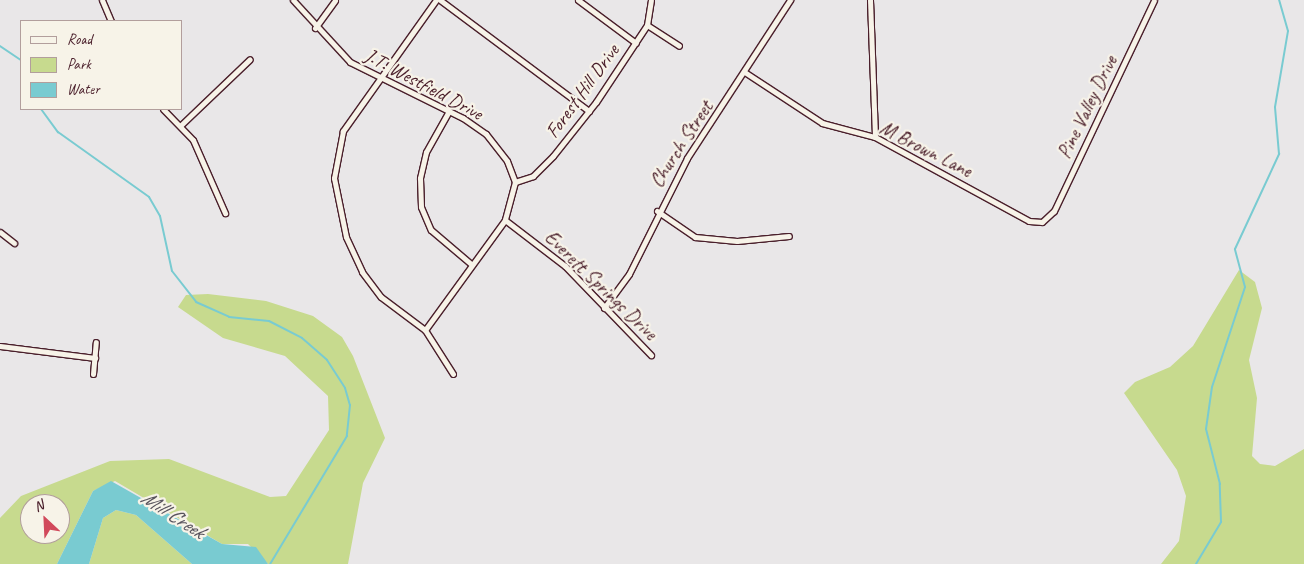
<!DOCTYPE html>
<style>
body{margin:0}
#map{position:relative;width:1304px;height:564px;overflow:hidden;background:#e9e7e8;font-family:Caveat,sans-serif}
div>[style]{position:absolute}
.green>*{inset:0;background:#c7da8e}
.water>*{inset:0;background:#79cbd1}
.stream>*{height:2px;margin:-1px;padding:0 1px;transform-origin:1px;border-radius:1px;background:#79cbd1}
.roads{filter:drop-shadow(1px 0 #4a1f2b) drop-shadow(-1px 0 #4a1f2b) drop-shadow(0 1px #4a1f2b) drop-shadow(0 -1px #4a1f2b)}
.street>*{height:5px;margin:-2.5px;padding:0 2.5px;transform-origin:2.5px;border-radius:2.5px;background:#f7f3e8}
span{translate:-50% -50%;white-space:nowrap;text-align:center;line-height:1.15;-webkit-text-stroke:4.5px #f7f3e8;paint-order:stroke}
.street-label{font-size:20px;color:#4a1f2b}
.water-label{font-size:21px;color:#58535d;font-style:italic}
.legend{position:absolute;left:20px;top:20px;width:162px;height:90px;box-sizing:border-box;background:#f7f3e8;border:1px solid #b29e9c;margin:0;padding:6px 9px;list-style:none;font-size:15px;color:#4a1f2b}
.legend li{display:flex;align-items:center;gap:10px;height:25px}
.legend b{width:25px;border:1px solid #b29e9c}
.north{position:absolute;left:20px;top:494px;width:50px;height:50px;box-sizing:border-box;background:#f7f3e8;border:1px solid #b29e9c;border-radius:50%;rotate:335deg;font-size:14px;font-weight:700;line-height:20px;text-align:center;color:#4a1f2b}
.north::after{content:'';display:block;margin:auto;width:18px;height:22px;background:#d1495b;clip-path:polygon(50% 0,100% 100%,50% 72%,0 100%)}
</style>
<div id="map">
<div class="green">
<div style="clip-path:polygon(1239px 270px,1255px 282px,1262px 308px,1249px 360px,1257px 398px,1252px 456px,1260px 464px,1275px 466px,1304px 449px,1304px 564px,1161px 564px,1179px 541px,1186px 496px,1177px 470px,1124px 393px,1135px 382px,1170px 367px,1193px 346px)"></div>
<div style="clip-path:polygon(evenodd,208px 294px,266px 301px,313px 316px,342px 337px,353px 356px,385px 438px,363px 483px,348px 564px,268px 564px,248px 544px,222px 544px,115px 481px,93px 491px,57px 564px,0 564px,0 518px,21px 496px,110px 461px,169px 459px,270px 497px,286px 496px,329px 430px,328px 396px,285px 356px,223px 338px,178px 307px,186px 295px,208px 294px,30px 504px,60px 504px,60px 534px,30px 534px,30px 504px)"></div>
<div style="clip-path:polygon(116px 510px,136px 515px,192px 564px,89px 564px,103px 518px)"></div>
</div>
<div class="water">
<div style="clip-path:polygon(111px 481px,222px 544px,256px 547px,268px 564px,192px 564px,136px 515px,116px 510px,103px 518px,89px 564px,57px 564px,93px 491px)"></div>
</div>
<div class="stream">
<div style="left:0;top:46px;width:25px;rotate:34deg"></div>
<div style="left:41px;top:109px;width:29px;rotate:54deg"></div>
<div style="left:58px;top:132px;width:112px;rotate:35.5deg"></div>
<div style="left:149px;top:197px;width:22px;rotate:60deg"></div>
<div style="left:160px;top:216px;width:56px;rotate:77.7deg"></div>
<div style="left:172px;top:271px;width:39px;rotate:52deg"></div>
<div style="left:196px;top:302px;width:36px;rotate:24deg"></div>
<div style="left:229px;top:317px;width:40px;rotate:5.7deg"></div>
<div style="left:269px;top:321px;width:37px;rotate:27deg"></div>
<div style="left:302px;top:338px;width:33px;rotate:41deg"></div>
<div style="left:327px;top:360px;width:33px;rotate:57deg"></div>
<div style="left:345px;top:388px;width:18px;rotate:74deg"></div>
<div style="left:350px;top:405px;width:31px;rotate:96deg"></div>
<div style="left:347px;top:436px;width:149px;rotate:121deg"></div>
<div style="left:1196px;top:564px;width:49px;rotate:-59.2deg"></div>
<div style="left:1221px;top:522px;width:38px;rotate:-92deg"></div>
<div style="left:1220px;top:484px;width:57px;rotate:-104.3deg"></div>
<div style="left:1206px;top:429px;width:42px;rotate:-81.9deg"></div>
<div style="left:1212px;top:387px;width:105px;rotate:-71.7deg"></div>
<div style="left:1245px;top:287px;width:39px;rotate:-105deg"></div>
<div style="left:1235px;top:249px;width:105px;rotate:-65.1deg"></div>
<div style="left:1279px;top:154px;width:47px;rotate:-94.9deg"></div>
<div style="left:1275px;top:107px;width:77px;rotate:-80.3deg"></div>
<div style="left:1288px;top:31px;width:32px;rotate:-106deg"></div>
</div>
<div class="roads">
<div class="street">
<div style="left:102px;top:0;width:23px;rotate:67deg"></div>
<div style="left:293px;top:0;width:84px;rotate:47.4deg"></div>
<div style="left:350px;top:62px;width:126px;rotate:26.4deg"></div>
<div style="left:463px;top:118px;width:28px;rotate:35deg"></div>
<div style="left:486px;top:134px;width:34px;rotate:52deg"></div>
<div style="left:507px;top:161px;width:22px;rotate:69deg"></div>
<div style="left:515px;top:182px;width:39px;rotate:105deg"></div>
<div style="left:505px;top:220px;width:136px;rotate:126deg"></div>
<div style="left:436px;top:0;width:161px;rotate:125.4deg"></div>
<div style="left:343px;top:131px;width:48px;rotate:100.8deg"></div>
<div style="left:334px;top:178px;width:60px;rotate:78.5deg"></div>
<div style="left:346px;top:237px;width:38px;rotate:65deg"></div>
<div style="left:362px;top:272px;width:31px;rotate:53deg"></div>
<div style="left:381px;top:297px;width:55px;rotate:36.9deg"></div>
<div style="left:425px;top:330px;width:52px;rotate:57.5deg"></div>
<div style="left:440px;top:0;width:186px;rotate:36.7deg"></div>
<div style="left:578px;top:0;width:72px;rotate:36.6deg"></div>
<div style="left:870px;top:0;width:137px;rotate:87.9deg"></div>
<div style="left:647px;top:25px;width:38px;rotate:33deg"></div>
<div style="left:315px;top:28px;width:34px;rotate:-54deg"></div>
<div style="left:746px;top:73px;width:91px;rotate:33.3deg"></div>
<div style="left:822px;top:123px;width:55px;rotate:14.8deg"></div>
<div style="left:875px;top:137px;width:175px;rotate:28.6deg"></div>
<div style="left:1029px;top:221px;width:13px;rotate:4deg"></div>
<div style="left:1042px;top:222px;width:16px;rotate:-43deg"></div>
<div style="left:1054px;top:211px;width:233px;rotate:-64.6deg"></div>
<div style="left:163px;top:109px;width:43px;rotate:45.9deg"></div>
<div style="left:193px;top:140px;width:80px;rotate:66.3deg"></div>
<div style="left:449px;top:111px;width:47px;rotate:119.3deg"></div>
<div style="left:426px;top:152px;width:27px;rotate:103deg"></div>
<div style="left:420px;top:178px;width:29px;rotate:88deg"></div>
<div style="left:421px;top:207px;width:25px;rotate:67deg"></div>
<div style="left:431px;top:230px;width:52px;rotate:40.4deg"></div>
<div style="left:181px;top:125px;width:95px;rotate:-43.7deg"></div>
<div style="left:515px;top:182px;width:19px;rotate:-18deg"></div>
<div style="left:533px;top:176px;width:28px;rotate:-45deg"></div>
<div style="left:553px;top:156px;width:69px;rotate:-51.5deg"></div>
<div style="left:596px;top:102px;width:92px;rotate:-56.5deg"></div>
<div style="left:647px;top:25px;width:25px;rotate:-81deg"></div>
<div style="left:657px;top:211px;width:46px;rotate:34.4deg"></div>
<div style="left:695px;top:237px;width:42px;rotate:5.4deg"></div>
<div style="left:737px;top:241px;width:52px;rotate:-5.5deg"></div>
<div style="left:505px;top:220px;width:76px;rotate:37.5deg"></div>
<div style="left:565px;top:266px;width:124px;rotate:46deg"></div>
<div style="left:0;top:232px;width:18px;rotate:38deg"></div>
<div style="left:604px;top:308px;width:42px;rotate:-53.7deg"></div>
<div style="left:629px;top:274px;width:130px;rotate:-63.4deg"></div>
<div style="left:687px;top:158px;width:189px;rotate:-56.9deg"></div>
<div style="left:0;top:346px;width:96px;rotate:7.2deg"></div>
<div style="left:93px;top:374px;width:32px;rotate:-85deg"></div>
</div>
</div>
<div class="street-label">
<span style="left:424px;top:84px;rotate:28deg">J.T. Westfield Drive</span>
<span style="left:582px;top:91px;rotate:-54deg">Forest Hill Drive</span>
<span style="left:1087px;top:107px;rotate:-64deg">Pine Valley Drive</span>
<span style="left:681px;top:144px;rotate:-57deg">Church Street</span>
<span style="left:926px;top:149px;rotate:27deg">M Brown Lane</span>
<span style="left:601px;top:285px;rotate:44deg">Everett Springs Drive</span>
</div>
<div class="water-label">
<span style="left:173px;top:514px;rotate:33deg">Mill Creek</span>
</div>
<ul class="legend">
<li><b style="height:6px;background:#f7f3e8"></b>Road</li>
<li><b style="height:14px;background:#c7da8e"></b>Park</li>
<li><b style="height:14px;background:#79cbd1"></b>Water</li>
</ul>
<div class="north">N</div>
</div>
